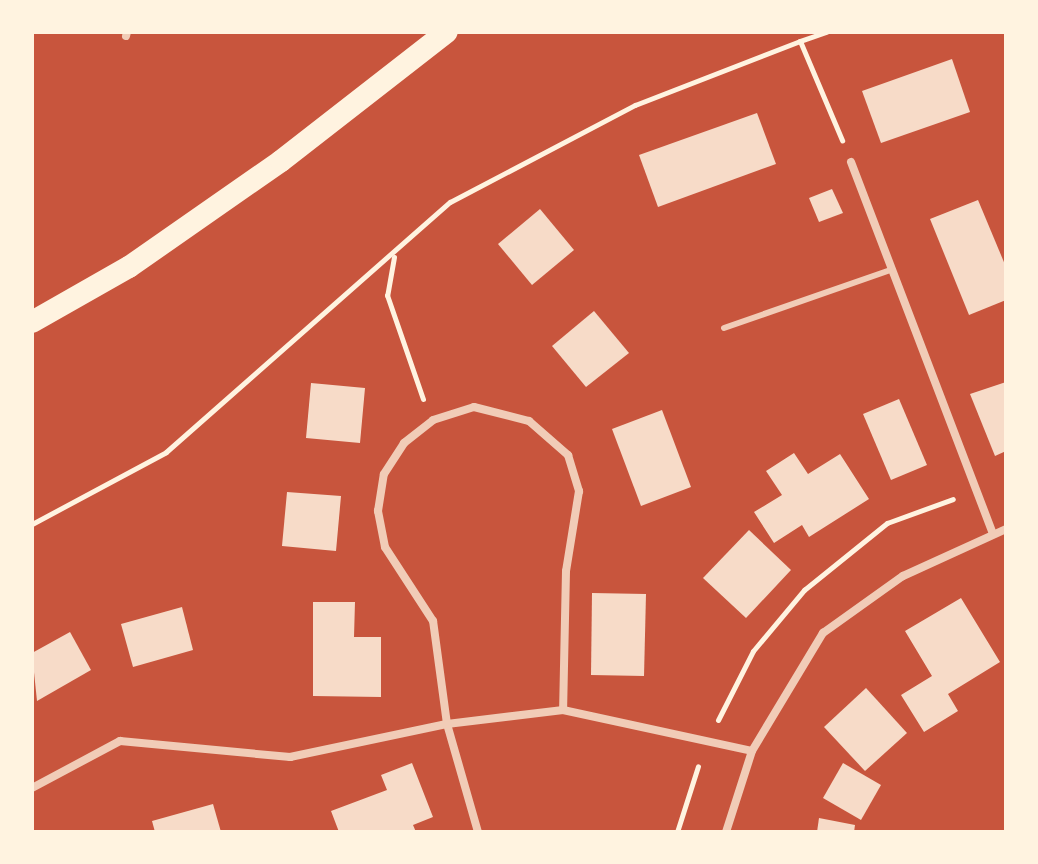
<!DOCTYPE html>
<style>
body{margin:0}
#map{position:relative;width:1038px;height:864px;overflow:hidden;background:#c8553d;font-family:"Alegreya Sans",sans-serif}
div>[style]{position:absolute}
.building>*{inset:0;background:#f7dbc8}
.path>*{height:5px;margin:-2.5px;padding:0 2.5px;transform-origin:2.5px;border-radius:2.5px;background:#fff3e0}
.service>*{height:6px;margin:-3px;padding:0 3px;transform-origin:3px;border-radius:3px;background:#f1ccb7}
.minor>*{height:8px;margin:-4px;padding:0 4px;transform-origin:4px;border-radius:4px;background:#f1ccb7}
.trunk>*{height:22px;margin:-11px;padding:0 11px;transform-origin:11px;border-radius:11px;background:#fff3e0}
span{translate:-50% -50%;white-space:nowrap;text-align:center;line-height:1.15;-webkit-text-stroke:8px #fff3e0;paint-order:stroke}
.frame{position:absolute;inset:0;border:34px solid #fff3e0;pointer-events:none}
</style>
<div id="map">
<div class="building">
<div style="clip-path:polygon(952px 59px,970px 112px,881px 143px,862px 91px)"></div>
<div style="clip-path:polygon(757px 113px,776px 164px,658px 207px,639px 155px)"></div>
<div style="clip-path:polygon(832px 189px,843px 213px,819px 222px,809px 198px)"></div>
<div style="clip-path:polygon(978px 200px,1006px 267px,1006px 300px,969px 315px,930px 219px)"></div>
<div style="clip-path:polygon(540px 209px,574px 250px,532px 285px,498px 244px)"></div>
<div style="clip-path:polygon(594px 311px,629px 353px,586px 387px,552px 346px)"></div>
<div style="clip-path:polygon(1006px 382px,1006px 451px,995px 456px,970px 394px)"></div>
<div style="clip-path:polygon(311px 383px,365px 388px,360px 443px,306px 438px)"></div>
<div style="clip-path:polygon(899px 399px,927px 465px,891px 480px,863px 414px)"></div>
<div style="clip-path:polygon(662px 410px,691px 487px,641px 506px,612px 429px)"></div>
<div style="clip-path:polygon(794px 453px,808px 474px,840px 454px,869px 499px,809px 537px,802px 525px,774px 543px,754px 512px,782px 495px,766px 471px)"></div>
<div style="clip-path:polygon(287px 492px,341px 496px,336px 551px,282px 546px)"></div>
<div style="clip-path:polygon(749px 530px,791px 570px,746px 618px,703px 578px)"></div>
<div style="clip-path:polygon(592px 593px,646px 594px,644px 676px,591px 675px)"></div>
<div style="clip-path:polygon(961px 598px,1000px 662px,948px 694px,958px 711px,924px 732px,901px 695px,932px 676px,905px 631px)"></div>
<div style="clip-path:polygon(313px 602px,355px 602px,354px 637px,381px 637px,381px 697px,313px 696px)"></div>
<div style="clip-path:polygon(182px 607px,193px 650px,133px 667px,121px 624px)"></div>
<div style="clip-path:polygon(70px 632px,91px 670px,37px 701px,32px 653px)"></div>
<div style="clip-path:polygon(866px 688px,907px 733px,865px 771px,824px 727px)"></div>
<div style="clip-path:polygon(412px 763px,433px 817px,413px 825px,416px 832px,339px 832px,331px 811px,387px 790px,381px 775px)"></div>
<div style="clip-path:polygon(843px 763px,881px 785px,861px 820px,823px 798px)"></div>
<div style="clip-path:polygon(213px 804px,221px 832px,155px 832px,152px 821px)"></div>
<div style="clip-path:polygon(819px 818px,855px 825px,854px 832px,817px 832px)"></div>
</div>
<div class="path">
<div style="left:826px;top:32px;width:28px;rotate:161deg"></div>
<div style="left:800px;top:41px;width:108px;rotate:67deg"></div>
<div style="left:394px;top:257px;width:39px;rotate:100deg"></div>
<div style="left:387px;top:295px;width:110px;rotate:70.9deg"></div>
<div style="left:32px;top:524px;width:152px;rotate:-28.2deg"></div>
<div style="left:166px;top:452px;width:378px;rotate:-41.4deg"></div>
<div style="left:450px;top:202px;width:209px;rotate:-27.7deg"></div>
<div style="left:635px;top:105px;width:177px;rotate:-21.2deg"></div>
<div style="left:718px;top:720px;width:77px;rotate:-63.1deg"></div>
<div style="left:753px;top:651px;width:80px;rotate:-50.1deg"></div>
<div style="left:804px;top:590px;width:107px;rotate:-38.9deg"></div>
<div style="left:887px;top:523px;width:70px;rotate:-20deg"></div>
<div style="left:677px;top:832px;width:69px;rotate:-72.3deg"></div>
</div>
<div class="service">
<div style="left:724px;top:328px;width:174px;rotate:-19.2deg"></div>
</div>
<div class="minor">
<div style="left:126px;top:36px;width:4px;rotate:-76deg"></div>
<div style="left:851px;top:162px;width:398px;rotate:69.1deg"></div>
<div style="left:32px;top:788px;width:100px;rotate:-28.1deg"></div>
<div style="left:120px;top:741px;width:171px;rotate:5.4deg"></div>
<div style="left:290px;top:757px;width:160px;rotate:-11.9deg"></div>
<div style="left:447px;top:724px;width:117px;rotate:-6.9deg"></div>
<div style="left:563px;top:710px;width:193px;rotate:12.2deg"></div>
<div style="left:478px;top:832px;width:112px;rotate:-106deg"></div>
<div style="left:447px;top:724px;width:104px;rotate:-97.7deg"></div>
<div style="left:433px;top:621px;width:88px;rotate:-123deg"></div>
<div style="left:385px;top:547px;width:37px;rotate:-101deg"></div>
<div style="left:378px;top:511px;width:37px;rotate:-81deg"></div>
<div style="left:384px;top:474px;width:37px;rotate:-57deg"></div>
<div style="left:404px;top:443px;width:37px;rotate:-38deg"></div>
<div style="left:433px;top:420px;width:43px;rotate:-17.6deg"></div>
<div style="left:474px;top:407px;width:57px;rotate:14.3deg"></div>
<div style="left:529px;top:421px;width:52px;rotate:41.1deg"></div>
<div style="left:568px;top:455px;width:38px;rotate:73deg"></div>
<div style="left:579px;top:491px;width:81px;rotate:99.2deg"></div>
<div style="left:566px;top:571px;width:139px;rotate:91.2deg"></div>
<div style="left:726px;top:832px;width:85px;rotate:-72.2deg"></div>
<div style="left:752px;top:751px;width:138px;rotate:-59deg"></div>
<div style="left:823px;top:633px;width:98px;rotate:-35.5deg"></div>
<div style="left:903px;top:576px;width:113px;rotate:-24.5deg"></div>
</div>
<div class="trunk">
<div style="left:32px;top:322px;width:112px;rotate:-29.6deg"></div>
<div style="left:129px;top:267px;width:185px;rotate:-34.9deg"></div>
<div style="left:281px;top:161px;width:210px;rotate:-37.9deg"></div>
</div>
<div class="frame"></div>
</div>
